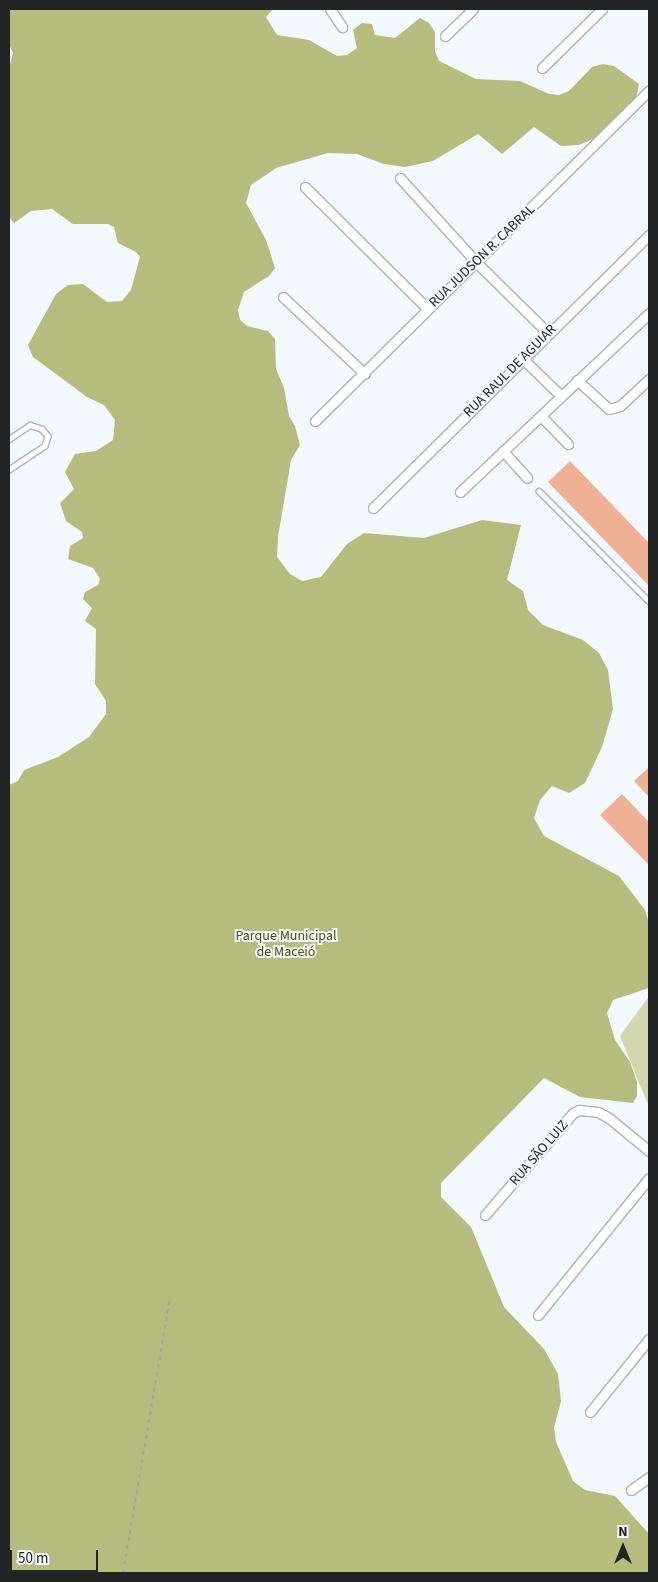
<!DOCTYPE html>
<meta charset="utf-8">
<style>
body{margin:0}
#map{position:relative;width:658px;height:1582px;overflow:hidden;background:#f3f8fd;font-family:"Source Sans 3",sans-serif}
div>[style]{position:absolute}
.green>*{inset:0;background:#d3d7af}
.forest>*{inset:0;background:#b6bb7e}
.building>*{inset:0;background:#eeb194}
.path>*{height:2px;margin-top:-1px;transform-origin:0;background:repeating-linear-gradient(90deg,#a2a6aa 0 4px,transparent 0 8px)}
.roads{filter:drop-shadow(1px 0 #adb2b7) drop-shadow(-1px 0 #adb2b7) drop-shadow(0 1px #adb2b7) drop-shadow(0 -1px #adb2b7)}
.lane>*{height:4.5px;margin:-2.25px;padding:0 2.25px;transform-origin:2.25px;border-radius:2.25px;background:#fff}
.street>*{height:9px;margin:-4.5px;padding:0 4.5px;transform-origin:4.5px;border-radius:4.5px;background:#fff}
span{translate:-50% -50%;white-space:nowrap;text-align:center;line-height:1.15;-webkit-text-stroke:4px #f3f8fd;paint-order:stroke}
.street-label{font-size:14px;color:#212325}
.park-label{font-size:14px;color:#4e5107}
.frame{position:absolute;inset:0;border:10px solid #212325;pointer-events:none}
.north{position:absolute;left:598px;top:1522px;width:50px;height:50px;-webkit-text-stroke:4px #f3f8fd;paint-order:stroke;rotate:0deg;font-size:14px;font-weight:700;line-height:20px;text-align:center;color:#212325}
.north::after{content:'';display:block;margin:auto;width:18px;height:22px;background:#212325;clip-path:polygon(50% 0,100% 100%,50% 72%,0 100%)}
.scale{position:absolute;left:10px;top:1550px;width:88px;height:22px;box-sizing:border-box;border:2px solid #212325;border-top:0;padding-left:6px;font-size:15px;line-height:18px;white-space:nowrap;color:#212325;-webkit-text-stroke:4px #f3f8fd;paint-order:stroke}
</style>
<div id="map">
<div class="green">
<div style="clip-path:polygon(649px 996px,649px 1107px,620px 1036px)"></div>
</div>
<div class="forest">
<div style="clip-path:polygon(9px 9px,273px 9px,266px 17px,277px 35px,309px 40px,337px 56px,347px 55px,357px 48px,353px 30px,362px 23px,372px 24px,375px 35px,395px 38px,420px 18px,429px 23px,435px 32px,435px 51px,439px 61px,476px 79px,520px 81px,549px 94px,559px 95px,569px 91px,592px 67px,603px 64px,614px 66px,639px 84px,635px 104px,597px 137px,579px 145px,561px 146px,534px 127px,502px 154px,478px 134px,433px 161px,405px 167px,384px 164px,357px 154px,328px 153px,276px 168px,251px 185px,246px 203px,266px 240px,275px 268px,269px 276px,244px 292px,238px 310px,240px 320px,247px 326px,268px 331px,275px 339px,276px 369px,284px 388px,289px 416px,295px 426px,300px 445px,291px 460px,278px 537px,277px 557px,290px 574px,302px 581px,321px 577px,347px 544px,364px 533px,424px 538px,482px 520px,521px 525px,507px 580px,523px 591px,528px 610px,543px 625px,583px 640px,599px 653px,608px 670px,613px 709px,602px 747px,585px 783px,569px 793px,552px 786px,540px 800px,534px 818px,544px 836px,619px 876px,645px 910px,649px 923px,649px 988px,613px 1000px,607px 1013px,615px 1040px,630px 1062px,637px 1082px,637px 1096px,633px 1103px,580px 1097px,544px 1078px,441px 1183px,441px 1197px,471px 1227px,504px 1307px,544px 1349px,558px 1374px,561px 1401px,554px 1428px,556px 1442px,573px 1481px,585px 1490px,615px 1496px,649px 1534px,649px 1573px,9px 1573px,9px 785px,18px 781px,24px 770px,58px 757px,89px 737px,106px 714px,106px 701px,95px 684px,96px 629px,85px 621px,92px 608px,83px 599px,85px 592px,98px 585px,100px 579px,93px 568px,68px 559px,70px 546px,83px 538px,82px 532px,66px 521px,60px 503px,74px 489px,65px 472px,75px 454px,96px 451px,113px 440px,115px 420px,104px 405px,87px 397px,33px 357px,28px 345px,56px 294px,68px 285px,83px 284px,107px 302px,122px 301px,131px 290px,140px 257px,136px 252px,118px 243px,114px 227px,108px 224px,73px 224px,52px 209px,31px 211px,14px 223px,9px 217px,9px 68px,13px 53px,9px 44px)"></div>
</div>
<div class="building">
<div style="clip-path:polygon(570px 461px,649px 543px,649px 586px,548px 482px)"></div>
<div style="clip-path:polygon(649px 767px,649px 797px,634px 781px)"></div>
<div style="clip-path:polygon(622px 794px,649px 822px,649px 865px,600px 815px)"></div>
</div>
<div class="path">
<div style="left:123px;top:1573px;width:278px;rotate:-80.3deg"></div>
</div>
<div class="roads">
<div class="lane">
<div style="left:9px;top:439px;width:25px;rotate:-34deg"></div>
<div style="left:30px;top:425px;width:13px;rotate:18deg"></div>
<div style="left:42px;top:429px;width:9px;rotate:49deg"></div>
<div style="left:48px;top:436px;width:10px;rotate:107deg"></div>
<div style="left:45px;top:446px;width:43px;rotate:146.3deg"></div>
<div style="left:539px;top:491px;width:156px;rotate:45deg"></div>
</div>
<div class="street">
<div style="left:330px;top:9px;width:22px;rotate:56deg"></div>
<div style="left:445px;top:36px;width:39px;rotate:-44deg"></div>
<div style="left:542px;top:68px;width:84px;rotate:-44.5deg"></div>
<div style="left:400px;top:178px;width:115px;rotate:47.8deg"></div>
<div style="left:477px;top:263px;width:100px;rotate:44.6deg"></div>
<div style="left:305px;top:187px;width:172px;rotate:44.8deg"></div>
<div style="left:283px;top:297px;width:112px;rotate:43.2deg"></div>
<div style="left:522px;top:358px;width:53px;rotate:44.2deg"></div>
<div style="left:577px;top:380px;width:43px;rotate:42.2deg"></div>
<div style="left:609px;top:409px;width:11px;rotate:-15deg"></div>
<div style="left:620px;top:406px;width:40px;rotate:-43deg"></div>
<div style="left:541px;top:416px;width:39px;rotate:46deg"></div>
<div style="left:315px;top:421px;width:470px;rotate:-44.7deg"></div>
<div style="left:503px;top:451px;width:36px;rotate:48deg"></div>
<div style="left:460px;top:492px;width:260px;rotate:-43.4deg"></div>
<div style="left:373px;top:508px;width:388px;rotate:-44.7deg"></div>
<div style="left:485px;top:1215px;width:135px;rotate:-49.2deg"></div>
<div style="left:573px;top:1113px;width:7px;rotate:-27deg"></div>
<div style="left:579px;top:1110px;width:19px;rotate:6deg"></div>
<div style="left:598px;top:1112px;width:13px;rotate:29deg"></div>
<div style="left:609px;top:1118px;width:52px;rotate:39.5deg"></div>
<div style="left:538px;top:1315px;width:176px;rotate:-51deg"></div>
<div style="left:590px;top:1412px;width:94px;rotate:-51.1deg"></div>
<div style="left:631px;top:1490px;width:22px;rotate:-36deg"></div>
</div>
</div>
<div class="street-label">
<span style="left:482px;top:256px;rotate:-44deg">RUA JUDSON R. CABRAL</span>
<span style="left:510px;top:371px;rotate:-45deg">RUA RAUL DE AGUIAR</span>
<span style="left:539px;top:1153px;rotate:-49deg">RUA SÃO LUIZ</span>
</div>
<div class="park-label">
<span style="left:286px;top:944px">Parque Municipal<br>de Maceió</span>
</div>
<div class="frame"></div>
<div class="north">N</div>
<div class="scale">50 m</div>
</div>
